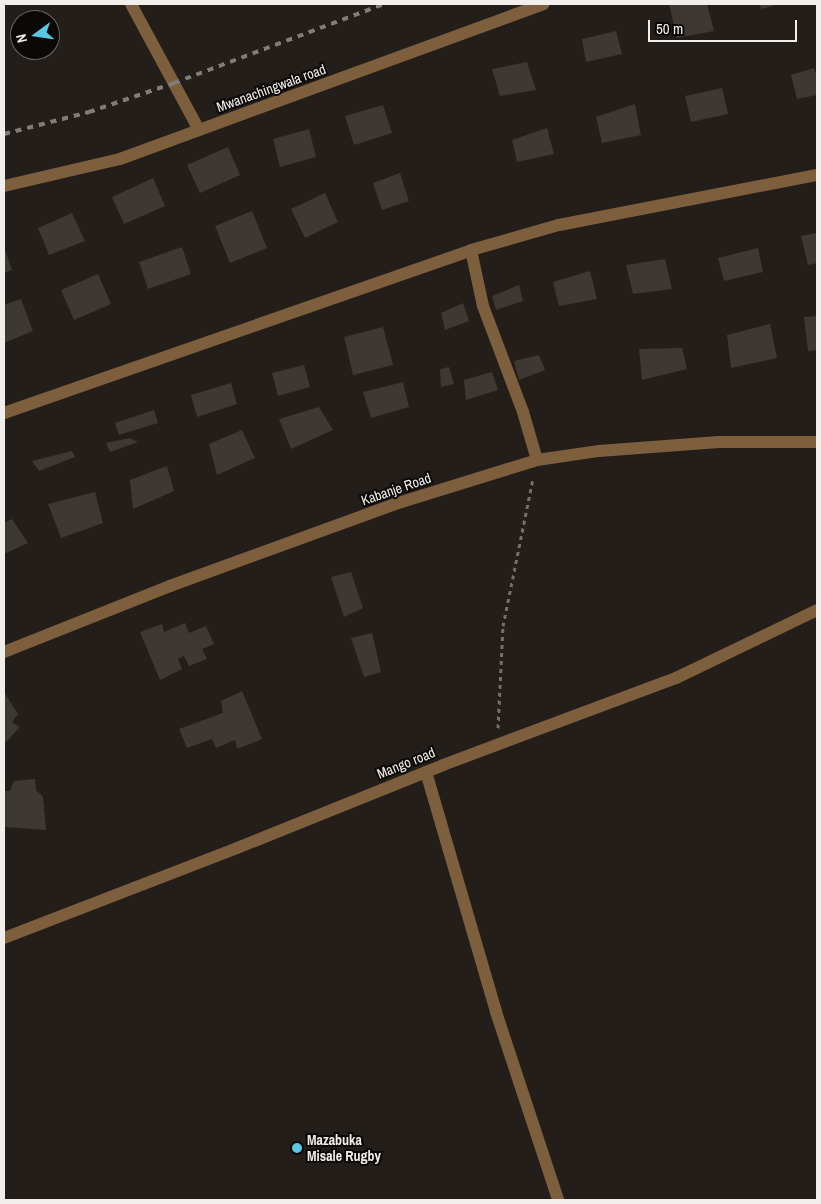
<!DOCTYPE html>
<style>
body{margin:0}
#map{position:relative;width:821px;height:1204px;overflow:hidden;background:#231e19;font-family:"Archivo Narrow",sans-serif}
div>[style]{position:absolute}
.building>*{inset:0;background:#3e3833}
.path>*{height:3px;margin-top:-1.5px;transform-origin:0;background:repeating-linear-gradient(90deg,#736f6b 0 4px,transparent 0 8px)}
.street>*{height:12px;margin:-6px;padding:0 6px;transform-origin:6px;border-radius:6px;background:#7d5f3d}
.rail>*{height:4px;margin-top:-2px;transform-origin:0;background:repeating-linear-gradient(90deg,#817c78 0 6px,transparent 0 12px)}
.dots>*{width:14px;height:14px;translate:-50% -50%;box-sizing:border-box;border:2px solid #0b0907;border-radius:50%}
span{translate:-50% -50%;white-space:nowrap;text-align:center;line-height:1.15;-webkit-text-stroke:4px #0b0907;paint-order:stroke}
.street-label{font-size:14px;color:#f2eeeb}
.poi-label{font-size:14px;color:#f2eeeb;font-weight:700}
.left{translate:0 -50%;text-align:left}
.frame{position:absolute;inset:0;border:5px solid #f2eeeb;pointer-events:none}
.north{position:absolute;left:10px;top:10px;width:50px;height:50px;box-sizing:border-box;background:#0b0907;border:1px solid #676562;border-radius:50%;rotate:256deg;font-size:14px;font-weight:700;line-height:20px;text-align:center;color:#f2eeeb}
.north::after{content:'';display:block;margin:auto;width:18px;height:22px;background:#59c8e4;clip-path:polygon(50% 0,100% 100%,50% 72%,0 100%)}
.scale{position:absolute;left:648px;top:20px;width:149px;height:22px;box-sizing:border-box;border:2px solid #f2eeeb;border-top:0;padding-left:6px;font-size:15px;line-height:18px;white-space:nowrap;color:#f2eeeb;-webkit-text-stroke:4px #0b0907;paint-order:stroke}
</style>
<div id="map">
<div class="building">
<div style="clip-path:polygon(669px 4px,707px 4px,714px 31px,677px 38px)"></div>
<div style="clip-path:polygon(760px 4px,779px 4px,761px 9px)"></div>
<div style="clip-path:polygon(616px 31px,622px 54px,586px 62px,582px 39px)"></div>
<div style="clip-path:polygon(527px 62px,536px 90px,500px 96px,492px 69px)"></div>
<div style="clip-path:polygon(814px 68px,817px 77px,817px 95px,797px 99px,791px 75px)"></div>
<div style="clip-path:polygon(722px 88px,728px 114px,691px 122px,685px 96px)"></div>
<div style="clip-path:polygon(635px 104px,641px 135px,602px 143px,596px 117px)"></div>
<div style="clip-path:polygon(383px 105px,392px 133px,354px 145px,345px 116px)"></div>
<div style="clip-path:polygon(547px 128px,554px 154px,517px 162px,512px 140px)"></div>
<div style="clip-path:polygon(309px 129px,316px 157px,280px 167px,273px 139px)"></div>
<div style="clip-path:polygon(228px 147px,240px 175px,200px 193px,187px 165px)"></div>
<div style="clip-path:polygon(400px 173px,409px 201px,382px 210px,373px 183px)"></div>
<div style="clip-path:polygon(153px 178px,165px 206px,124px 224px,112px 197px)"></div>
<div style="clip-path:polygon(325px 193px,338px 222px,305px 238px,291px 209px)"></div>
<div style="clip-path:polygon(252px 211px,267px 248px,230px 263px,215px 226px)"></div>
<div style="clip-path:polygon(72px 213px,85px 241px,49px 255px,38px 228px)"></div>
<div style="clip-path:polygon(817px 233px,817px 263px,808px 265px,801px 236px)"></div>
<div style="clip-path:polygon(4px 247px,12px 270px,4px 273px)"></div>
<div style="clip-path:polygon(182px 247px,191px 274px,148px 289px,139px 262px)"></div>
<div style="clip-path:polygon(758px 248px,763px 272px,724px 281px,718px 258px)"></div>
<div style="clip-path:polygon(665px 259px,672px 289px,633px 294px,626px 265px)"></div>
<div style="clip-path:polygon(590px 271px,597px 299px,559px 306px,553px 282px)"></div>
<div style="clip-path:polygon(98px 274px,111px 304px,74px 320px,61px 290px)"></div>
<div style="clip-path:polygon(519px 285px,523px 301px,496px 310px,492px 296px)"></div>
<div style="clip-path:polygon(21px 299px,33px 331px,4px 343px,4px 305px)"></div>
<div style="clip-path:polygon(463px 303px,469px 321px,445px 330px,441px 313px)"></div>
<div style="clip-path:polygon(817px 316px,817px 350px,808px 351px,804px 317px)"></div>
<div style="clip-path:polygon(770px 324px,777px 358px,731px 368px,727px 335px)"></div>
<div style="clip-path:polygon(383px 327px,393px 365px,353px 375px,344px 337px)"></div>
<div style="clip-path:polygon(682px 348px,687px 369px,642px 380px,639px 349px)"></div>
<div style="clip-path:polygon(539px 355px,545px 370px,519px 380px,514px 361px)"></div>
<div style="clip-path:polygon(304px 365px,310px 387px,278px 396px,272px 373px)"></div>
<div style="clip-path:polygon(449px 367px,454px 384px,441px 387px,440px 369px)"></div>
<div style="clip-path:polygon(492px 372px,498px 390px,466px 400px,464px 380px)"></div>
<div style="clip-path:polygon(403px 382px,409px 407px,371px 418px,363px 392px)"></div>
<div style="clip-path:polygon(231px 383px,237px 404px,197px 417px,191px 395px)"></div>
<div style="clip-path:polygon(319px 407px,333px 430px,291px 449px,279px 419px)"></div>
<div style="clip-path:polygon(154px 410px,158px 423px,119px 435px,115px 423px)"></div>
<div style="clip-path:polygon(242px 430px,255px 458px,217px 475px,209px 444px)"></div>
<div style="clip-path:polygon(130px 438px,138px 442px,110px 452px,106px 443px)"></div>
<div style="clip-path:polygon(72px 451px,75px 457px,39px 471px,32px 461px)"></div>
<div style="clip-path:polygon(167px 466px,174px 491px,133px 509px,130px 480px)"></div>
<div style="clip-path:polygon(95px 492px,103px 523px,61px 538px,48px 504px)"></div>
<div style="clip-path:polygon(12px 519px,28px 543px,4px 554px,4px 523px)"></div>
<div style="clip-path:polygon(351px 572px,363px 608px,344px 617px,331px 577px)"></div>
<div style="clip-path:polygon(185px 623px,189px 633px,206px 626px,214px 644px,202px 649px,207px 659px,189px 666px,184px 656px,178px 659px,182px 669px,160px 680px,140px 632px,162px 624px,164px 632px)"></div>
<div style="clip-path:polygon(372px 633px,381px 672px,364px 677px,351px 638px)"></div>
<div style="clip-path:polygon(242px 691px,262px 739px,237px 749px,235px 740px,216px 748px,212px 739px,187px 748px,179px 729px,223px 713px,221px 701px)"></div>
<div style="clip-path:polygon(4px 692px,18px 714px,12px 722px,20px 727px,6px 742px,4px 739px)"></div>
<div style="clip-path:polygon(35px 779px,36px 790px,43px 797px,46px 830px,4px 827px,4px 791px,10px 791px,14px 781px)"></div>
</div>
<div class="path">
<div style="left:498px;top:728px;width:102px;rotate:-87.2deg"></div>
<div style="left:503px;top:626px;width:151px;rotate:-78.5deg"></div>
</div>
<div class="street">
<div style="left:131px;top:4px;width:143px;rotate:61.6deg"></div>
<div style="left:4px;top:186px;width:119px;rotate:-13.1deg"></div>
<div style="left:120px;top:159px;width:451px;rotate:-20.1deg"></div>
<div style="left:471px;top:250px;width:57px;rotate:77.9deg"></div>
<div style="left:483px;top:306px;width:113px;rotate:69.3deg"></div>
<div style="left:523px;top:412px;width:50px;rotate:73.7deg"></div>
<div style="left:4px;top:413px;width:495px;rotate:-19.2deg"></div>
<div style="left:471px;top:250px;width:91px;rotate:-15.9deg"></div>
<div style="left:559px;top:225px;width:263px;rotate:-11deg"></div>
<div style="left:4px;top:652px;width:179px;rotate:-21.7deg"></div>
<div style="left:170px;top:586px;width:239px;rotate:-20deg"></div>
<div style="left:395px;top:504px;width:149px;rotate:-17.2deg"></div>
<div style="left:537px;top:460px;width:63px;rotate:-8.3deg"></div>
<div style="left:599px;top:451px;width:120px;rotate:-4.3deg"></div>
<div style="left:719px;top:442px;width:98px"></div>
<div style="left:426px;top:772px;width:250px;rotate:73.7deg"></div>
<div style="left:496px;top:1012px;width:198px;rotate:71.7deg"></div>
<div style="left:4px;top:938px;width:250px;rotate:-21.1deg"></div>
<div style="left:237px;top:848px;width:222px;rotate:-21.9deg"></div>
<div style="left:443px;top:765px;width:249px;rotate:-20.5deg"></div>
<div style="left:676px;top:678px;width:157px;rotate:-25.7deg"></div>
</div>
<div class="rail">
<div style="left:4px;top:134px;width:88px;rotate:-14.5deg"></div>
<div style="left:89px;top:112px;width:90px;rotate:-18.8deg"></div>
<div style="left:174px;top:83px;width:224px;rotate:-20.6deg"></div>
</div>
<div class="dots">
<div style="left:297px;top:1148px;background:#59c8e4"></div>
</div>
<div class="street-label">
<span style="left:271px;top:88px;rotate:-20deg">Mwanachingwala road</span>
<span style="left:396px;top:489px;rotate:-19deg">Kabanje Road</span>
<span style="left:406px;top:763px;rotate:-22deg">Mango road</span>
</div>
<div class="poi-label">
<span class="left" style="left:307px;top:1148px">Mazabuka<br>Misale Rugby</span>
</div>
<div class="frame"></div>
<div class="north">N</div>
<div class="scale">50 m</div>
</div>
